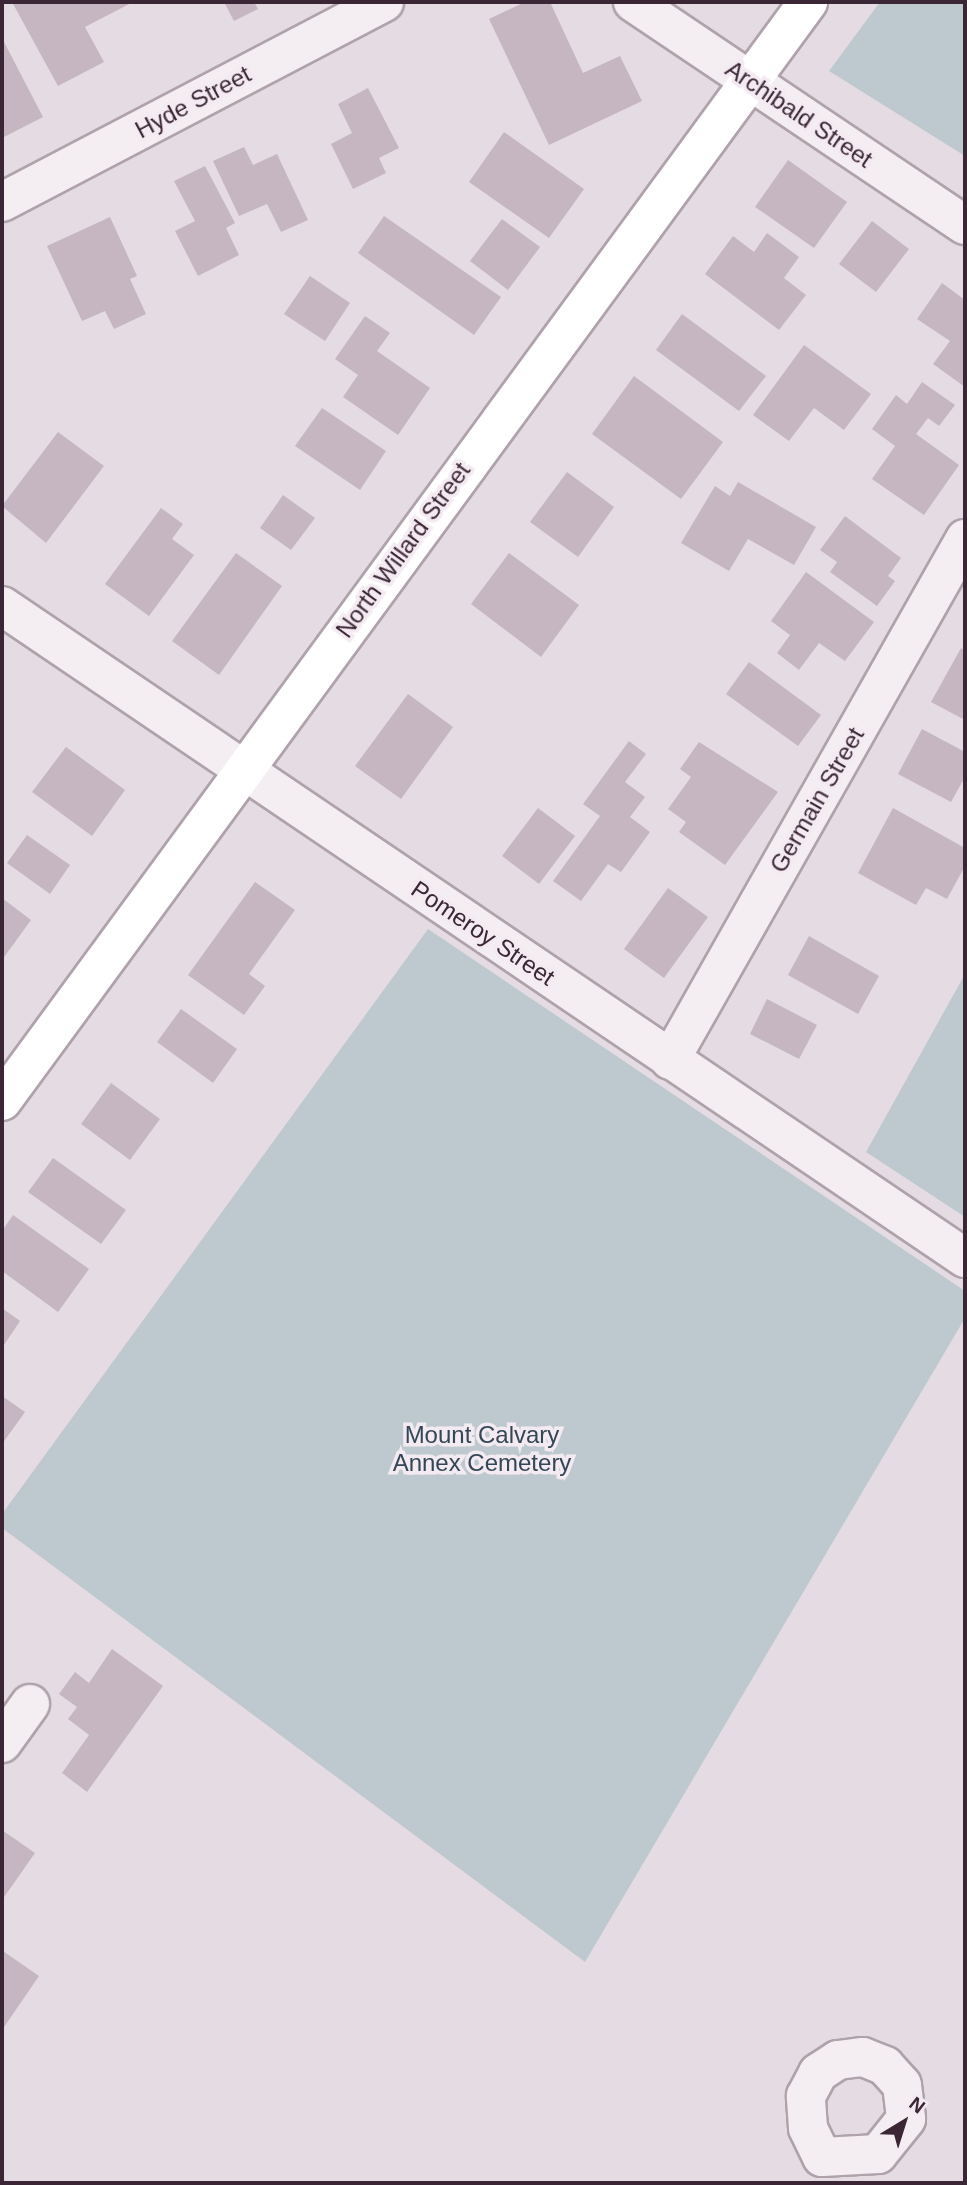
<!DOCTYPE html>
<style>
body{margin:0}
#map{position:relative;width:967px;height:2185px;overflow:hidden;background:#e5dce3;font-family:Arial,sans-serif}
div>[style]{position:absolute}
.green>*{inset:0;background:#bdc8cf}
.building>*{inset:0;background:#c5b6c1}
.roads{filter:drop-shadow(2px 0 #afa2ab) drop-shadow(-2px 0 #afa2ab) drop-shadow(0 2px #afa2ab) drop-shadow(0 -2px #afa2ab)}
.minor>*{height:38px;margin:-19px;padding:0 19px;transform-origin:19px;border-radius:19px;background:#f4eef2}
.major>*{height:38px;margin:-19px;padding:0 19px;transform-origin:19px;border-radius:19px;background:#fff}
span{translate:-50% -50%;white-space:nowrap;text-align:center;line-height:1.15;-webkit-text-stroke:7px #f3ebf1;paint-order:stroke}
.street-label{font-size:24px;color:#3b2635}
.park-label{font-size:24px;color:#344756}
.frame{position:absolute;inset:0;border:4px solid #3b2635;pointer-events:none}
.north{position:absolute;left:869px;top:2087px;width:70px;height:70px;-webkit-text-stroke:5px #f3ebf1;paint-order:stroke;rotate:38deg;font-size:19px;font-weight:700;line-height:28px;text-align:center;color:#3b2635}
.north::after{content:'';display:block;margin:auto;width:24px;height:32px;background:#3b2635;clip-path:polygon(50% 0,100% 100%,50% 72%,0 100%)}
</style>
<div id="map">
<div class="green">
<div style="clip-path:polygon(880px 2px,965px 2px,965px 156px,829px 71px)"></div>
<div style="clip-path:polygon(428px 929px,965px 1291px,965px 1318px,585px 1962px,2px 1528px,2px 1514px)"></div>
<div style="clip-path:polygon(965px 974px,965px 1217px,866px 1152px)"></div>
</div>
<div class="building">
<div style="clip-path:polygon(12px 2px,133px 2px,85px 27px,104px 62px,58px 86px)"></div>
<div style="clip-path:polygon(224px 2px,254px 2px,258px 9px,234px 21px)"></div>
<div style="clip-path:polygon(525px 2px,550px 2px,583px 73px,620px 56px,642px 101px,549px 145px,489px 19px)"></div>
<div style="clip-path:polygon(2px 38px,43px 117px,4px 137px,2px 133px)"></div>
<div style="clip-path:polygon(368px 88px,399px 148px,379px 158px,386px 173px,353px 189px,331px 144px,352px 133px,338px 104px)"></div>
<div style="clip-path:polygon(504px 132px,584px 189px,549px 238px,469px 182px)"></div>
<div style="clip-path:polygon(244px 147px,253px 165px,277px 154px,308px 220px,281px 232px,267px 204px,239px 216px,213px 161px)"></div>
<div style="clip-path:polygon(788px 160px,847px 202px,814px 248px,755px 207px)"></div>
<div style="clip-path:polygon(205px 166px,235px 223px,226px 228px,239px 255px,198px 276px,175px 231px,195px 221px,174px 181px)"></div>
<div style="clip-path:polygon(384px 216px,501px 297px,474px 335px,358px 253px)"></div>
<div style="clip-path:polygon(110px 217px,137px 276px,130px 279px,146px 314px,114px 329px,105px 311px,82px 321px,47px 246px)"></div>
<div style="clip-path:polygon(502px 219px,540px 247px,508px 290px,470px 261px)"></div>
<div style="clip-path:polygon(872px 221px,909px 249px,876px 292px,839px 264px)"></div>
<div style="clip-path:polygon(767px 233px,799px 257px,784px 278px,806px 295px,779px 330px,705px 274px,733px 236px,754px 252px)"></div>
<div style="clip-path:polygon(310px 276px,350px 303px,325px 341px,284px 314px)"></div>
<div style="clip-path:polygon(942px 283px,965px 300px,965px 387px,933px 364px,950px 341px,917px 319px)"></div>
<div style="clip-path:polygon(682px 314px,766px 376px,739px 411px,656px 350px)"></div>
<div style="clip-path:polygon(365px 316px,390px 333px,377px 351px,430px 388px,398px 435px,343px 397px,358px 375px,335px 359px)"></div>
<div style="clip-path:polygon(804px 345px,871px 394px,844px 430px,814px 408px,789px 441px,753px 415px)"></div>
<div style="clip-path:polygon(634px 376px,723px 442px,681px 499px,592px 434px)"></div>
<div style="clip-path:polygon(922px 382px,955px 405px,939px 426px,928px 418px,916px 434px,959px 465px,924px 515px,872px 479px,895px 446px,872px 429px,896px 395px,907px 404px)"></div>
<div style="clip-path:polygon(322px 408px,386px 451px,360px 490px,295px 446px)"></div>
<div style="clip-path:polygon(58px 432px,104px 466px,46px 543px,2px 506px)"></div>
<div style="clip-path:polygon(567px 472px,614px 507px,578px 557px,530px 522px)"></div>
<div style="clip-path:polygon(738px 482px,816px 527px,794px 565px,748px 539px,729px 571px,681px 543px,715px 486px,730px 496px)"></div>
<div style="clip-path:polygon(283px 495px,315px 518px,291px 550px,260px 528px)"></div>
<div style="clip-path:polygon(161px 508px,183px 524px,172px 539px,194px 555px,149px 616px,105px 584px)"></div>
<div style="clip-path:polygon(845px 516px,901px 558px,888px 576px,895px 581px,877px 606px,830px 572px,837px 562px,820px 550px)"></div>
<div style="clip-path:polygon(236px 553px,282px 586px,219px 675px,172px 641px)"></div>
<div style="clip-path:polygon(509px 553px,579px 605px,541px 657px,471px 604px)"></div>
<div style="clip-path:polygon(806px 572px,874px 622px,845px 661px,819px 643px,799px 670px,777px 653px,790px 635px,771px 621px)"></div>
<div style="clip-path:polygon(961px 648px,965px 651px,965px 720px,931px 702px)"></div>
<div style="clip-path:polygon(749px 662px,821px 715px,798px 746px,726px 694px)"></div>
<div style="clip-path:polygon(408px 694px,453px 727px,401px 799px,355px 766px)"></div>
<div style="clip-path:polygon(922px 729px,965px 752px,965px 777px,951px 802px,898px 774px)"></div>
<div style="clip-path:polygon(629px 741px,646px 754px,625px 782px,645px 797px,630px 817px,650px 832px,621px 872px,608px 864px,581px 901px,553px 881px,600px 816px,583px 804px)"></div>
<div style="clip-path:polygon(699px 742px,778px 792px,725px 865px,679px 832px,686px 822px,668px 809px,691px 777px,680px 769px)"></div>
<div style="clip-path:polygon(66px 747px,125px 790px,92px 836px,32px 792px)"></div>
<div style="clip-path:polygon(538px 808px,575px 836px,539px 884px,502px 856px)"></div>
<div style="clip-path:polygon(893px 808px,965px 848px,965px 866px,947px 899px,926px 888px,916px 905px,858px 873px)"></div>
<div style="clip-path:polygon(27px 835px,70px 865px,50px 894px,7px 863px)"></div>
<div style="clip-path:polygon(255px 882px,295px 910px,249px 974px,265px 986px,244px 1015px,188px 975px)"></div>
<div style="clip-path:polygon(668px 888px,708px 917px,664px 978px,624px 949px)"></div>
<div style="clip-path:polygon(2px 898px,31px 920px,2px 960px)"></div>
<div style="clip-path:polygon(809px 936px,879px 976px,858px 1014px,788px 975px)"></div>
<div style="clip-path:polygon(767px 999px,817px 1025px,799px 1059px,750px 1034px)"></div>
<div style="clip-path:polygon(181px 1009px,237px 1049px,213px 1083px,157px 1042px)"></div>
<div style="clip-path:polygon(111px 1083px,160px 1119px,130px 1160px,81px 1124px)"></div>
<div style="clip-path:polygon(53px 1158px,126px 1210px,101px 1244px,28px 1192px)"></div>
<div style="clip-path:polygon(13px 1215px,89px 1269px,58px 1312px,2px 1271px,2px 1231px)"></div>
<div style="clip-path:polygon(2px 1308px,20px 1321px,2px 1348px)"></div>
<div style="clip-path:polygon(2px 1396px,25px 1412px,2px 1444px)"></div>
<div style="clip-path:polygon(112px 1649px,163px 1686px,87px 1792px,62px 1773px,89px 1735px,68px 1719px,77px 1707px,59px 1694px,75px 1672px,89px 1683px)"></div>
<div style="clip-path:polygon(2px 1830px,35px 1853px,2px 1900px)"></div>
<div style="clip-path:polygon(3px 1951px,39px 1976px,2px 2030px,2px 1953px)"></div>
</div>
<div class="roads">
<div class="minor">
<div style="left:633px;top:2px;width:400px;rotate:33.9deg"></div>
<div style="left:2px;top:202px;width:431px;rotate:-27.6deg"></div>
<div style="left:2px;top:606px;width:1163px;rotate:34.1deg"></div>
<div style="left:670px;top:1060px;width:599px;rotate:-60.48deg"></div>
<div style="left:2px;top:1743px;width:48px;rotate:-54.3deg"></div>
<div style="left:863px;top:2057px;width:24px;rotate:22deg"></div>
<div style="left:885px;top:2066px;width:25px;rotate:48deg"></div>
<div style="left:902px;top:2085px;width:34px;rotate:83deg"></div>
<div style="left:906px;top:2119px;width:45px;rotate:128.7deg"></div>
<div style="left:878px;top:2154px;width:56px;rotate:176.9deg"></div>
<div style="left:822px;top:2157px;width:32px;rotate:-116deg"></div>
<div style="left:808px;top:2128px;width:32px;rotate:-94deg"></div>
<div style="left:806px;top:2096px;width:26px;rotate:-62deg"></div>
<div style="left:818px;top:2073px;width:24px;rotate:-33deg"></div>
<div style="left:838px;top:2060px;width:25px;rotate:-7deg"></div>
</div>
<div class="major">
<div style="left:2px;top:1101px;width:1363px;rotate:-53.74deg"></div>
</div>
</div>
<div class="street-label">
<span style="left:193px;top:102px;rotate:-28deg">Hyde Street</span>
<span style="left:799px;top:114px;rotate:34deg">Archibald Street</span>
<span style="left:403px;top:550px;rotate:-54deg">North Willard Street</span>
<span style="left:817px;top:800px;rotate:-60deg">Germain Street</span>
<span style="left:483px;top:933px;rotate:34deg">Pomeroy Street</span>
</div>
<div class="park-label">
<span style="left:482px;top:1449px">Mount Calvary<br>Annex Cemetery</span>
</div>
<div class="frame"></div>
<div class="north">N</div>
</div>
